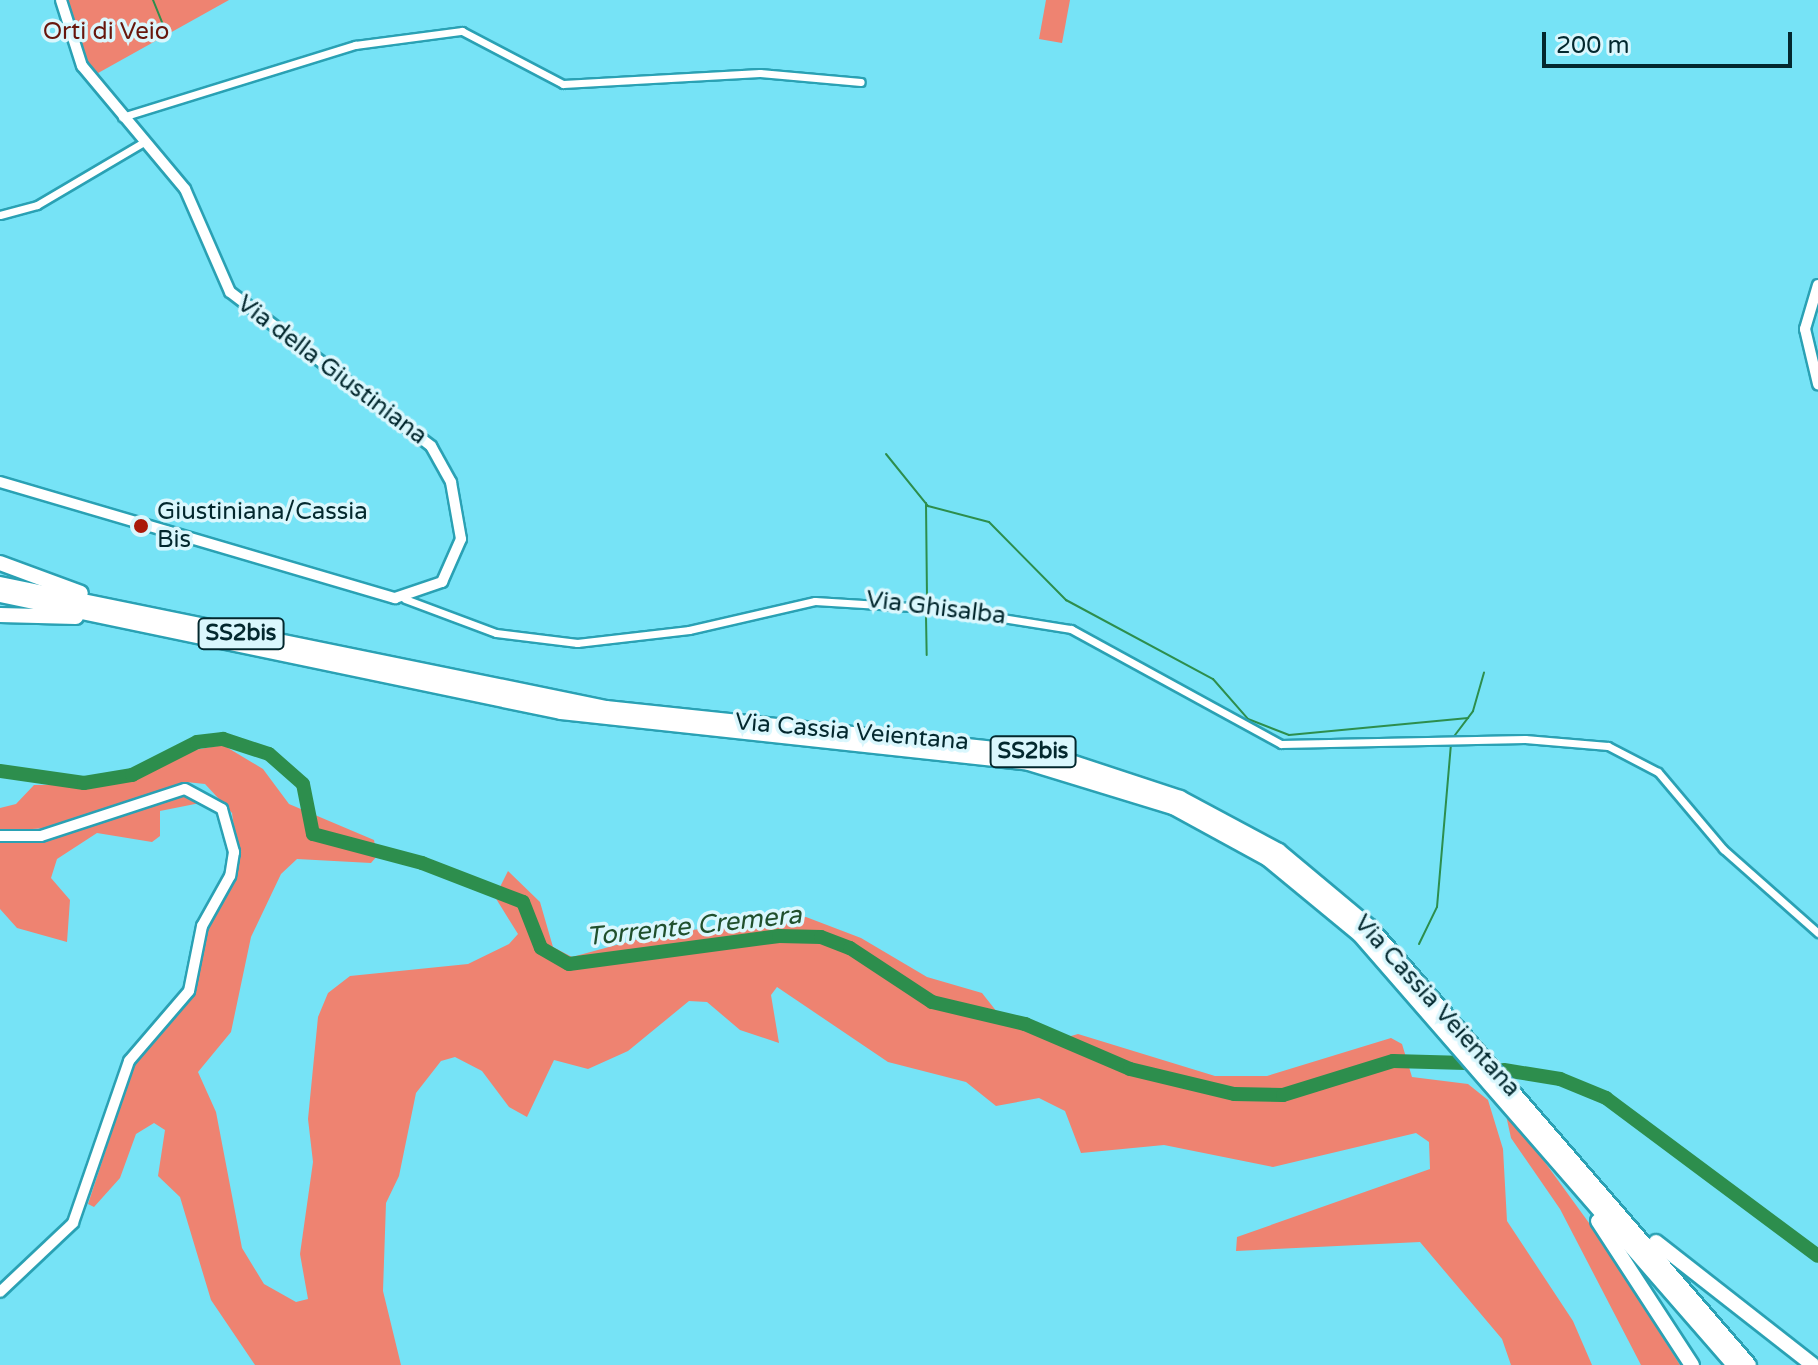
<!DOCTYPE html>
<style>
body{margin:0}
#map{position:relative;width:1818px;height:1365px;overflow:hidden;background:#76e3f6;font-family:"Varela Round",sans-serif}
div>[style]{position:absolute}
.green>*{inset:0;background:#ee8371}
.stream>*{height:2px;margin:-1px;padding:0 1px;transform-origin:1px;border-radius:1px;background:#2d8e4d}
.river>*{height:14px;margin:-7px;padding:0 7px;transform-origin:7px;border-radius:7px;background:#2d8e4d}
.roads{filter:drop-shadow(2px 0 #2aa1b4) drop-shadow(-2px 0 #2aa1b4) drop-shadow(0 2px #2aa1b4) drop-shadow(0 -2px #2aa1b4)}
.street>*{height:7px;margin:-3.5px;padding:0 3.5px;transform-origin:3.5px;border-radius:3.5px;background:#fff}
.secondary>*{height:10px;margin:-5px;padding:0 5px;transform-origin:5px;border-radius:5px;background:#fff}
.highway>*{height:14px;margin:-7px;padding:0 7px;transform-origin:7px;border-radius:7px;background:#fff}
.dots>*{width:22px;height:22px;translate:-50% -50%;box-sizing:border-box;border:4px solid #daf7fd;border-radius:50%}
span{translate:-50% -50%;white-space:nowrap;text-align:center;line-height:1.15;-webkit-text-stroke:7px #daf7fd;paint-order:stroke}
.shield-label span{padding:2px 6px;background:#daf7fd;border:2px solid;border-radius:6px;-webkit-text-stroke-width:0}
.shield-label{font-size:22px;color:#03282e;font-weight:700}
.park-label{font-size:24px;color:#68160c}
.street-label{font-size:24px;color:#03282e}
.poi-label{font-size:24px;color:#03282e}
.left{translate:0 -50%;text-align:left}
.water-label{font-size:26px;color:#20502d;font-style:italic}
.scale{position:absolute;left:1542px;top:32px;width:250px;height:36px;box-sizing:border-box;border:4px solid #03282e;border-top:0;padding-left:10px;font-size:24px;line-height:28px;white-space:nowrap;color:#03282e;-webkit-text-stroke:6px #daf7fd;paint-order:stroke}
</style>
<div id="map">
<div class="green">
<div style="clip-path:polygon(67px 0,229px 0,91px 77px)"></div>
<div style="clip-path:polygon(1046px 0,1070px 0,1062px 43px,1039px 39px)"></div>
<div style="clip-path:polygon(223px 745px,263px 769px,289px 804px,374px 840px,377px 856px,371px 863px,297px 859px,281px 874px,251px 937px,231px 1032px,198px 1072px,216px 1112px,242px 1248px,264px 1284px,296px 1302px,308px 1299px,300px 1254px,313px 1162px,308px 1119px,318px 1017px,328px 993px,350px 976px,468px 964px,509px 944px,518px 934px,495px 897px,508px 871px,540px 902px,553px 947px,572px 957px,657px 934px,806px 917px,861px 938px,927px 977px,982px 993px,997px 1012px,1064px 1038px,1078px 1034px,1215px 1076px,1267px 1076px,1391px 1038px,1402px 1044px,1412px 1077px,1468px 1084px,1488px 1100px,1503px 1149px,1507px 1221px,1573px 1321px,1592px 1365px,1511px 1365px,1502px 1339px,1420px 1242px,1236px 1251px,1237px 1237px,1430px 1169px,1429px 1142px,1416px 1133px,1273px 1167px,1164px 1145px,1081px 1153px,1065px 1111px,1039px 1098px,996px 1106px,966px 1082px,888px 1062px,777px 987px,771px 995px,779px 1043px,740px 1030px,707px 1002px,689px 1001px,628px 1051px,588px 1069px,554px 1060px,527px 1117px,509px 1107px,482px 1071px,455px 1057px,441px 1061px,416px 1093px,399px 1176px,386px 1203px,383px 1291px,401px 1365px,255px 1365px,211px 1300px,180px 1197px,158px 1176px,165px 1130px,154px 1123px,136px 1134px,120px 1178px,94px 1207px,88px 1204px,136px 1059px,193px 996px,209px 926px,239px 867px,232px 813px,205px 784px,186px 782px,48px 828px,0 831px,0 808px,16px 804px,34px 785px,116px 784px,154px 757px)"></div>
<div style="clip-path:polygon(177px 791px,200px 795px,200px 803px,160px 811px,160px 836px,152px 842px,97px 833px,57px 859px,51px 878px,70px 900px,67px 942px,17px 928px,0 909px,0 838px,29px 840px)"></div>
<div style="clip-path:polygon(1504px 1106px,1605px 1245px,1680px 1365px,1641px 1365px,1560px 1209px,1511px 1138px)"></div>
</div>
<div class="stream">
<div style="left:153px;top:0;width:38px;rotate:68deg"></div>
<div style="left:886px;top:454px;width:67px;rotate:51.1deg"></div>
<div style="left:928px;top:506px;width:63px;rotate:14.7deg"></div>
<div style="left:989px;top:522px;width:110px;rotate:45.4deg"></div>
<div style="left:1066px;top:600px;width:167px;rotate:28.3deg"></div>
<div style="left:1213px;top:679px;width:53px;rotate:48.8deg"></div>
<div style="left:1248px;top:719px;width:44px;rotate:21.3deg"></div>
<div style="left:1289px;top:735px;width:180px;rotate:-5.4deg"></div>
<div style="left:926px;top:503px;width:99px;rotate:89.4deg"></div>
<div style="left:926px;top:616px;width:39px;rotate:89deg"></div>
<div style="left:1452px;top:739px;width:35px;rotate:-53deg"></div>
<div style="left:1473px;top:711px;width:40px;rotate:-74deg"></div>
<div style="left:1419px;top:944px;width:41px;rotate:-64.1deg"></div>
<div style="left:1437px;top:907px;width:163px;rotate:-85.1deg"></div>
</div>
<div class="river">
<div style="left:0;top:771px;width:85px;rotate:8.1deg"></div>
<div style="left:84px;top:783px;width:49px;rotate:-9.5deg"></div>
<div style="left:132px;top:775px;width:73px;rotate:-26.9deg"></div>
<div style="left:197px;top:742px;width:26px;rotate:-7deg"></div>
<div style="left:223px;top:739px;width:48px;rotate:18.1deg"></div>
<div style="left:269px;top:754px;width:45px;rotate:41.4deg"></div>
<div style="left:303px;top:784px;width:51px;rotate:78.7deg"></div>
<div style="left:313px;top:834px;width:113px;rotate:14.9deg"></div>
<div style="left:422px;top:863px;width:108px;rotate:21.1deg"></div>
<div style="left:523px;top:902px;width:49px;rotate:68.6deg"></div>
<div style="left:541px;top:948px;width:32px;rotate:30deg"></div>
<div style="left:569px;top:964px;width:212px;rotate:-7.6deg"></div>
<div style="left:779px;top:936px;width:42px;rotate:1.4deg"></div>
<div style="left:821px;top:937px;width:31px;rotate:21deg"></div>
<div style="left:850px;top:948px;width:98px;rotate:33.4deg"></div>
<div style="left:932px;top:1002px;width:96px;rotate:13.3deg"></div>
<div style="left:1025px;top:1024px;width:114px;rotate:23.2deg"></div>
<div style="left:1130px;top:1069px;width:107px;rotate:13.5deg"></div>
<div style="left:1234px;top:1094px;width:49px;rotate:1.2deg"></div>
<div style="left:1283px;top:1095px;width:115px;rotate:-17.2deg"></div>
<div style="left:1393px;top:1061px;width:73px;rotate:1.6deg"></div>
<div style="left:1504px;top:1070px;width:57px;rotate:9.1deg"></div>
<div style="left:1560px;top:1079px;width:50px;rotate:22.4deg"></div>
<div style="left:1606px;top:1098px;width:264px;rotate:36.7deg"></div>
</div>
<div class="roads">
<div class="street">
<div style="left:122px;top:117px;width:244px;rotate:-17.2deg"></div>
<div style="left:355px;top:45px;width:108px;rotate:-7.5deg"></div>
<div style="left:462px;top:31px;width:114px;rotate:27.7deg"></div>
<div style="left:563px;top:84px;width:197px;rotate:-3.2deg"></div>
<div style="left:760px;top:73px;width:101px;rotate:5.1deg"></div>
<div style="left:0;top:215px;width:38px;rotate:-15deg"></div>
<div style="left:37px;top:205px;width:124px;rotate:-30.5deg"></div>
<div style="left:405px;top:599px;width:97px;rotate:20.5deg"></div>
<div style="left:496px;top:633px;width:82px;rotate:7deg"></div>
<div style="left:577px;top:643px;width:113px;rotate:-6.6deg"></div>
<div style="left:689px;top:630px;width:129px;rotate:-13deg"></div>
<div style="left:815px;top:601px;width:131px;rotate:3.5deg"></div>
<div style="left:946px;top:609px;width:127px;rotate:9.1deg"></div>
<div style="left:1071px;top:629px;width:239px;rotate:28.7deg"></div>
<div style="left:1281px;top:744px;width:244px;rotate:-1.2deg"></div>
<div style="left:1525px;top:739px;width:83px;rotate:4.8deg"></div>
<div style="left:1608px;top:746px;width:56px;rotate:27.5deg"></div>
<div style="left:1658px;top:772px;width:101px;rotate:49.8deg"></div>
<div style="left:1723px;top:849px;width:127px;rotate:41.5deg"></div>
</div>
<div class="secondary">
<div style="left:1818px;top:285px;width:46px;rotate:106.5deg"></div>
<div style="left:1805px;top:329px;width:57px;rotate:76.7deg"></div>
<div style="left:0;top:482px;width:412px;rotate:16.4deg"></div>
<div style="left:395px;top:598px;width:50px;rotate:-18.8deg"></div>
<div style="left:442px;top:582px;width:47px;rotate:-66.2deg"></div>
<div style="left:461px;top:539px;width:58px;rotate:-100deg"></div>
<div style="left:451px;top:482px;width:41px;rotate:-119.1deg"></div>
<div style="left:431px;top:446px;width:253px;rotate:-142.5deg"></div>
<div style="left:230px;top:292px;width:112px;rotate:-113.6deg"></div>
<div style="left:185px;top:189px;width:160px;rotate:-129.9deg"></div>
<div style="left:82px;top:66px;width:69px;rotate:-107.7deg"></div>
<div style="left:0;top:836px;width:41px"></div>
<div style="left:41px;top:836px;width:151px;rotate:-18.1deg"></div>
<div style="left:185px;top:789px;width:42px;rotate:28.4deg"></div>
<div style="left:222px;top:809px;width:45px;rotate:74.4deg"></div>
<div style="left:234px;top:852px;width:24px;rotate:99deg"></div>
<div style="left:230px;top:876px;width:57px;rotate:119.2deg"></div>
<div style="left:202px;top:926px;width:66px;rotate:101.3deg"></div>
<div style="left:189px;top:991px;width:92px;rotate:130.6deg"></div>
<div style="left:129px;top:1061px;width:171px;rotate:109.1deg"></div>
<div style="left:73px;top:1223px;width:100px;rotate:136.6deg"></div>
</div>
<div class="highway">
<div style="left:0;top:563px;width:86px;rotate:20.3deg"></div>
<div style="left:0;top:584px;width:619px;rotate:11.56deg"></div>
<div style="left:606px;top:708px;width:446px;rotate:6deg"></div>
<div style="left:1050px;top:755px;width:137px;rotate:18.3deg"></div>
<div style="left:1180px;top:798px;width:112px;rotate:28.2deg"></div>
<div style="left:1279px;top:851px;width:119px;rotate:39.9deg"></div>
<div style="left:1370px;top:927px;width:579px;rotate:49.13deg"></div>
<div style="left:0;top:595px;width:573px;rotate:11.78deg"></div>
<div style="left:561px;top:712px;width:471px;rotate:6.2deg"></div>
<div style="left:1029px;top:763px;width:151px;rotate:17deg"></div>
<div style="left:1173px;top:807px;width:108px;rotate:28.7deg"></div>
<div style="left:1268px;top:859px;width:118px;rotate:39.5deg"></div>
<div style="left:1359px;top:934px;width:571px;rotate:48.97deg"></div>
<div style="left:0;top:615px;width:76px;rotate:1.5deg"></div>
<div style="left:1598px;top:1221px;width:172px;rotate:56.9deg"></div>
<div style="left:1656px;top:1242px;width:199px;rotate:38.1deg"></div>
</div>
</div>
<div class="dots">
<div style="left:141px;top:526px;background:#aa1a0a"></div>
</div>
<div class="shield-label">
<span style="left:241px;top:634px">SS2bis</span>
<span style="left:1033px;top:752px">SS2bis</span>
</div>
<div class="park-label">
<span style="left:106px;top:32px">Orti di Veio</span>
</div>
<div class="street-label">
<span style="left:332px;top:370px;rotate:37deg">Via della Giustiniana</span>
<span style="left:936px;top:608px;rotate:7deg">Via Ghisalba</span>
<span style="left:852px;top:732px;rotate:5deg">Via Cassia Veientana</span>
<span style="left:1437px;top:1006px;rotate:48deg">Via Cassia Veientana</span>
</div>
<div class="poi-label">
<span class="left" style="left:157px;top:526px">Giustiniana/Cassia<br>Bis</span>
</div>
<div class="water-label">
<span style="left:694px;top:926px;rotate:-6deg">Torrente Cremera</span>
</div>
<div class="scale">200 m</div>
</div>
